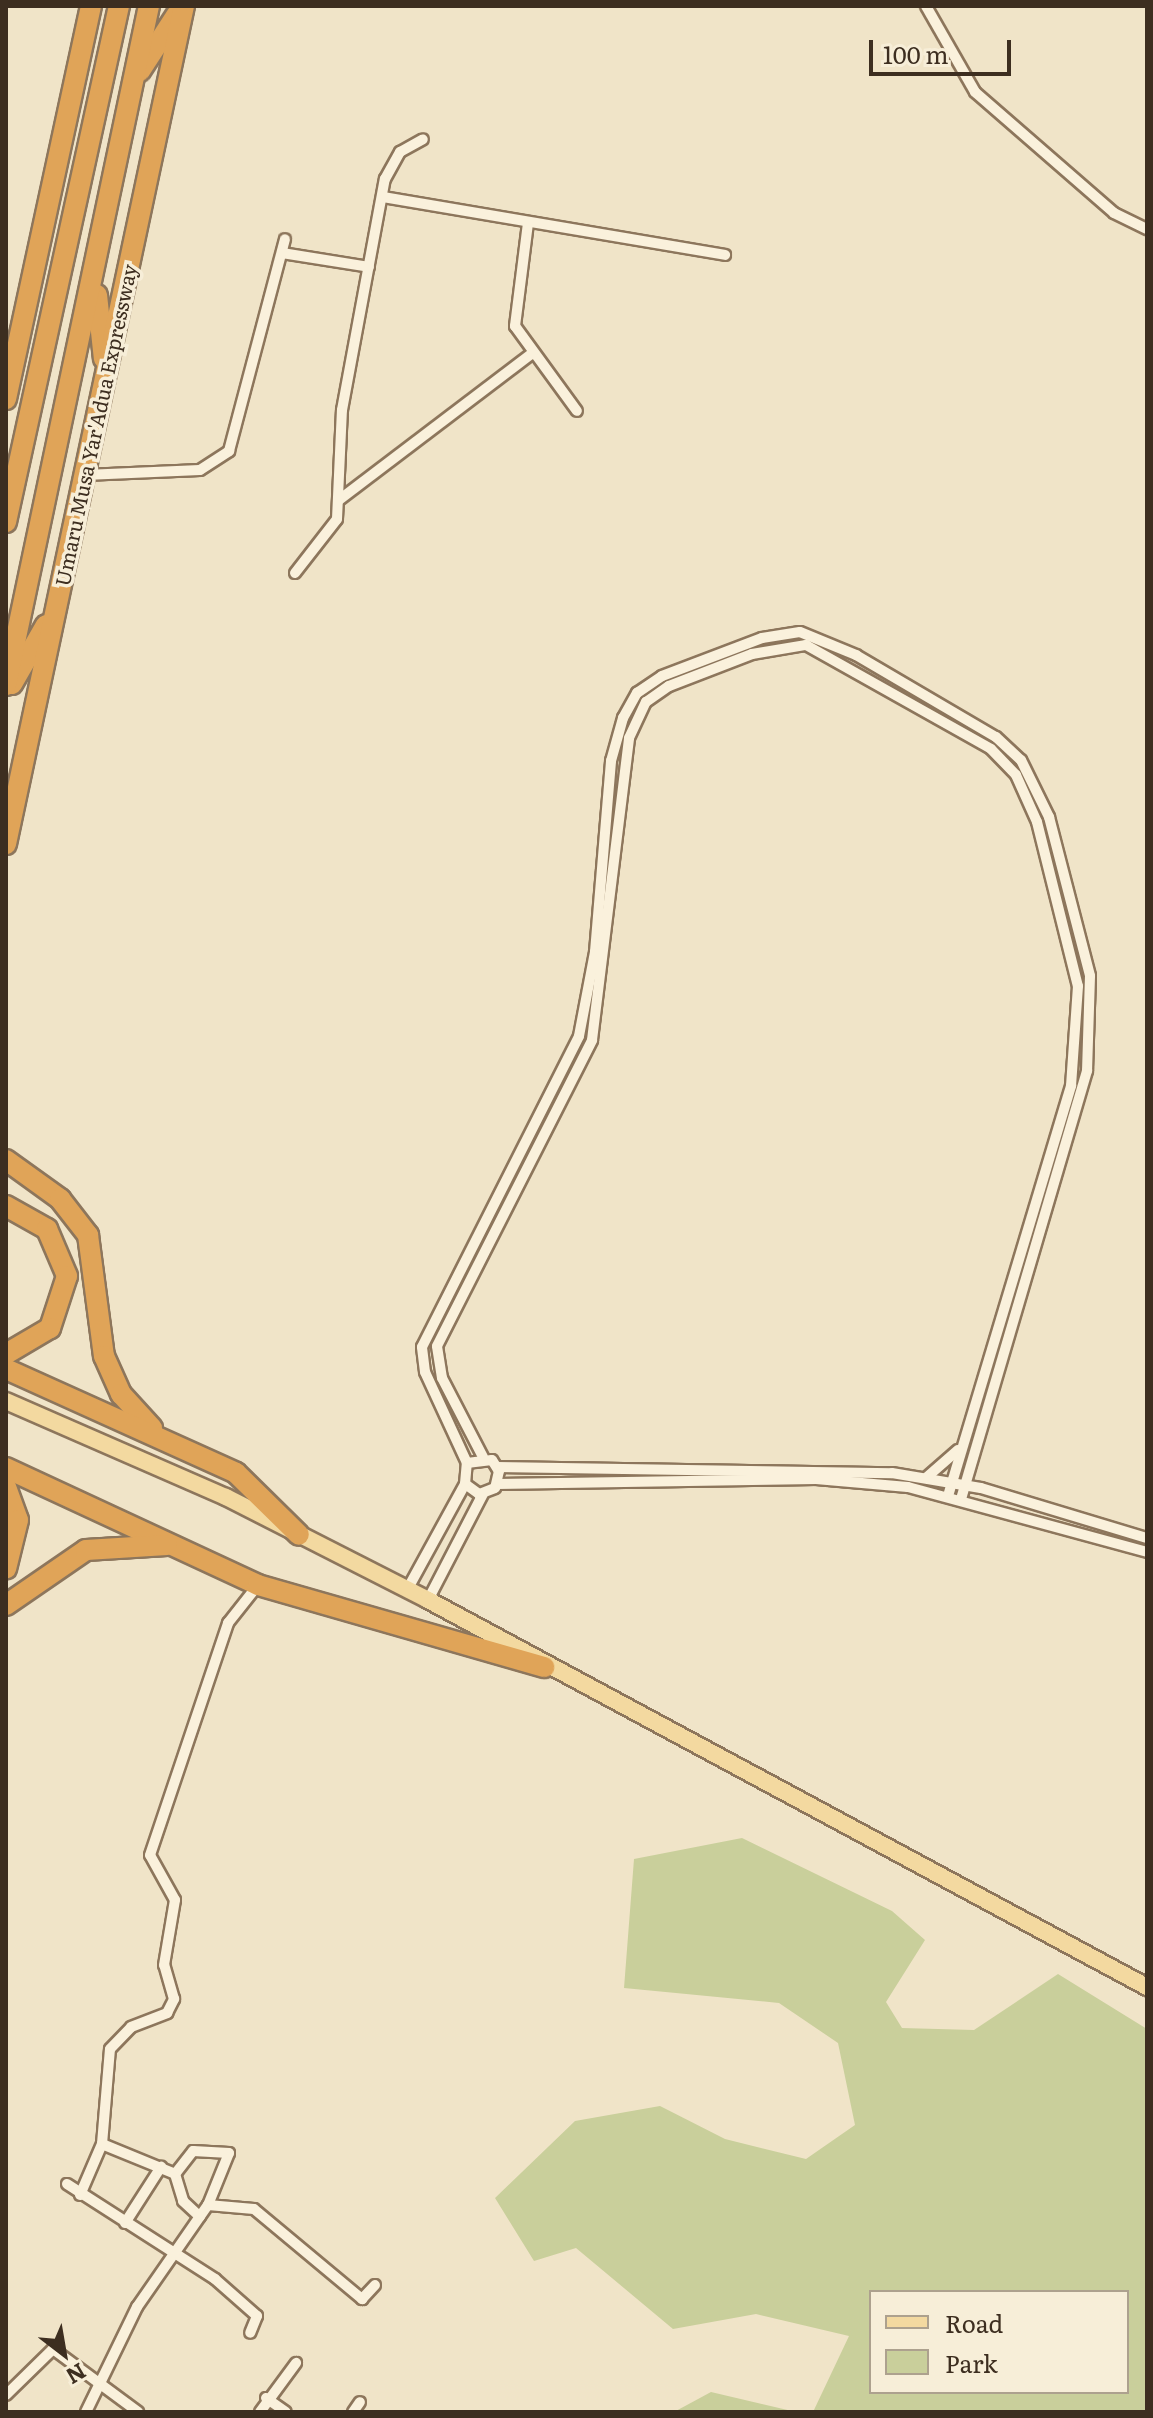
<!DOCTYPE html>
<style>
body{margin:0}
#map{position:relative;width:1153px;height:2418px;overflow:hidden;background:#f0e4c8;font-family:Literata,serif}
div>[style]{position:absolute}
.green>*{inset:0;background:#c9cf9b}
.roads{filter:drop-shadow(2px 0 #8d765c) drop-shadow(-2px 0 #8d765c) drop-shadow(0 2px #8d765c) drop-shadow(0 -2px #8d765c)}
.street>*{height:10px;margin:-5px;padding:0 5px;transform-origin:5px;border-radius:5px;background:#faf1dc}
.primary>*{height:16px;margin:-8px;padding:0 8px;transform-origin:8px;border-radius:8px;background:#f3d9a0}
.highway>*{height:20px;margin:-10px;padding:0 10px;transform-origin:10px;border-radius:10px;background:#e0a458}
span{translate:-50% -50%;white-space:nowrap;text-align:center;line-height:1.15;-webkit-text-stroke:7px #f7eed8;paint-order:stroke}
.street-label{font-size:20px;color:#3d2e20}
.frame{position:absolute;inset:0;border:8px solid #3d2e20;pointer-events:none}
.legend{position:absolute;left:869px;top:2290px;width:260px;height:104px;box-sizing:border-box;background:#f7eed8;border:2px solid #ada18e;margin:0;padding:10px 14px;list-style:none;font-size:24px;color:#3d2e20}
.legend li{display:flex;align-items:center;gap:16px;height:40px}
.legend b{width:40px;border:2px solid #ada18e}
.north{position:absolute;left:24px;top:2314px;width:80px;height:80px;-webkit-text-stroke:6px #f7eed8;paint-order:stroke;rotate:149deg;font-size:22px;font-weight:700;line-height:32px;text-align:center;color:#3d2e20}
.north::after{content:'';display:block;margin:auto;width:28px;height:36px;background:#3d2e20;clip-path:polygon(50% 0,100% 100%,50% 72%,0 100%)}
.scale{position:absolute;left:869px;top:40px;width:142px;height:36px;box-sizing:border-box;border:4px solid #3d2e20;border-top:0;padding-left:10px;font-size:24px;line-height:28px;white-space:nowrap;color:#3d2e20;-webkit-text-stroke:6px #f7eed8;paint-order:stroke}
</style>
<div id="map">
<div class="green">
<div style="clip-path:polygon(evenodd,742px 1838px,892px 1911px,925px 1940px,886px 2002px,902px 2028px,974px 2030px,1058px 1974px,1147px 2029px,1147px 2412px,813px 2412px,849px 2336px,756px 2314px,673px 2329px,576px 2248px,534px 2261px,495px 2198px,575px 2121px,660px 2106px,725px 2139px,806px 2159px,855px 2125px,838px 2043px,779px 2003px,624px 1988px,634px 1859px,742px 1838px,871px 2292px,1127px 2292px,1127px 2392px,871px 2392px,871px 2292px)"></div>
<div style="clip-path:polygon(711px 2392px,796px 2412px,674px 2412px)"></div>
</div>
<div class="roads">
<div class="street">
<div style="left:926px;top:6px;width:99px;rotate:60.3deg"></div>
<div style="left:975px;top:92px;width:184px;rotate:41deg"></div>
<div style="left:1114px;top:213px;width:37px;rotate:26deg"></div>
<div style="left:383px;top:197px;width:347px;rotate:9.6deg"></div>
<div style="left:528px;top:223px;width:104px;rotate:97.2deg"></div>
<div style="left:515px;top:326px;width:105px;rotate:53.9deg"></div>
<div style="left:282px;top:253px;width:88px;rotate:9.1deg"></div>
<div style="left:85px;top:475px;width:115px;rotate:-2.5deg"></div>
<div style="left:200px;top:470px;width:35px;rotate:-33deg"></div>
<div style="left:229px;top:451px;width:219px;rotate:-75.2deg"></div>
<div style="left:339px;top:500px;width:243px;rotate:-37.2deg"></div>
<div style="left:295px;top:573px;width:68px;rotate:-52.1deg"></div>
<div style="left:337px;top:519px;width:109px;rotate:-87.4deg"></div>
<div style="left:342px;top:410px;width:235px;rotate:-79.5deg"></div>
<div style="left:385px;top:179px;width:31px;rotate:-61deg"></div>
<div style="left:400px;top:152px;width:26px;rotate:-29deg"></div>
<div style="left:483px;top:1457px;width:89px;rotate:-117.4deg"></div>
<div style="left:442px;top:1378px;width:32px;rotate:-99deg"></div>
<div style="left:437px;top:1346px;width:343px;rotate:-63.1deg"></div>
<div style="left:592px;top:1040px;width:304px;rotate:-83deg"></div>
<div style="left:629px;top:738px;width:40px;rotate:-65deg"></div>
<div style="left:646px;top:702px;width:28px;rotate:-35deg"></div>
<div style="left:669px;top:686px;width:89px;rotate:-21.1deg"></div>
<div style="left:752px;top:654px;width:55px;rotate:-9.5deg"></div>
<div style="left:806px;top:645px;width:212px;rotate:29.3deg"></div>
<div style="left:991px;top:749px;width:36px;rotate:46deg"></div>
<div style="left:1016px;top:775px;width:51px;rotate:65.9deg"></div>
<div style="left:1037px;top:822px;width:169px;rotate:76deg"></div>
<div style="left:1078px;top:986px;width:100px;rotate:94deg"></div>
<div style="left:1071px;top:1086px;width:427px;rotate:106.7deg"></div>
<div style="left:467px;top:1463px;width:25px;rotate:-7deg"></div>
<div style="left:492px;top:1460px;width:13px;rotate:58deg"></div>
<div style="left:499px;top:1471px;width:17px;rotate:103deg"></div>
<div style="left:495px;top:1488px;width:17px;rotate:159deg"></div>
<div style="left:479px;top:1494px;width:17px;rotate:-144deg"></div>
<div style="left:465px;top:1484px;width:21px;rotate:-85deg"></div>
<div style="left:467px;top:1463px;width:100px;rotate:-114.8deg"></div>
<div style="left:425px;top:1372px;width:25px;rotate:-97deg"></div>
<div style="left:422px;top:1347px;width:348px;rotate:-63.2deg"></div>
<div style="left:579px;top:1036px;width:86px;rotate:-79.2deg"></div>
<div style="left:595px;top:952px;width:192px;rotate:-85.2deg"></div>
<div style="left:611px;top:761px;width:45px;rotate:-74.4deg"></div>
<div style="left:623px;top:718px;width:29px;rotate:-61deg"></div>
<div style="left:637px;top:693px;width:30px;rotate:-34deg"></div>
<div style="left:662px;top:676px;width:107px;rotate:-20.8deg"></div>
<div style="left:762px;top:638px;width:38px;rotate:-9deg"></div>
<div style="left:800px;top:632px;width:61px;rotate:22.3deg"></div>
<div style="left:856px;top:655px;width:162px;rotate:30.4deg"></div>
<div style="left:996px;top:737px;width:34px;rotate:43deg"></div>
<div style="left:1021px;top:760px;width:64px;rotate:63.8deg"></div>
<div style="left:1049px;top:817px;width:164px;rotate:75.5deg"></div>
<div style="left:1090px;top:976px;width:95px;rotate:91.8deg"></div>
<div style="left:1087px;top:1071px;width:445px;rotate:106.4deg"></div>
<div style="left:497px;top:1467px;width:395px;rotate:0.9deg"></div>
<div style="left:892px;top:1473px;width:90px;rotate:9.6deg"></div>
<div style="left:981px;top:1488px;width:173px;rotate:16.8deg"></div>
<div style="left:927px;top:1477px;width:41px;rotate:-41.1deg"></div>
<div style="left:497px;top:1484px;width:319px;rotate:-0.9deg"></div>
<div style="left:816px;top:1479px;width:92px;rotate:5deg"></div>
<div style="left:908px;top:1487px;width:248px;rotate:15.2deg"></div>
<div style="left:407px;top:1590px;width:121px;rotate:-61.3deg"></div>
<div style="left:428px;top:1600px;width:119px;rotate:-62.6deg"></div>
<div style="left:102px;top:2144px;width:79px;rotate:22.3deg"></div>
<div style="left:175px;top:2174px;width:28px;rotate:73deg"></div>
<div style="left:183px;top:2201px;width:23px;rotate:43deg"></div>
<div style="left:67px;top:2184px;width:176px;rotate:32.7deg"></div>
<div style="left:215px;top:2279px;width:56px;rotate:41.4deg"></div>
<div style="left:257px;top:2316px;width:18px;rotate:112deg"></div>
<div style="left:80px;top:2195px;width:56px;rotate:-66.7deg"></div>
<div style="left:102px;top:2144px;width:95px;rotate:-85.2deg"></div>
<div style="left:110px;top:2049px;width:30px;rotate:-46deg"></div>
<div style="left:131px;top:2027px;width:39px;rotate:-21deg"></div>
<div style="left:167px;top:2013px;width:16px;rotate:-63deg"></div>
<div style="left:174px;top:1999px;width:35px;rotate:-106deg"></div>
<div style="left:164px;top:1965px;width:66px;rotate:-80.4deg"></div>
<div style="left:175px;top:1900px;width:51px;rotate:-119.1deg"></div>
<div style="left:150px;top:1855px;width:245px;rotate:-71.4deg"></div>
<div style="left:228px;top:1623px;width:48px;rotate:-51.7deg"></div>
<div style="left:208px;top:2205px;width:46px;rotate:5deg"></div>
<div style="left:254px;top:2209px;width:141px;rotate:39.8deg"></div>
<div style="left:362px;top:2299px;width:19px;rotate:-47deg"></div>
<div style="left:125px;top:2223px;width:67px;rotate:-57.3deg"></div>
<div style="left:6px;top:2395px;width:66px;rotate:-44.4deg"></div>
<div style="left:53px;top:2349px;width:106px;rotate:36.5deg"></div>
<div style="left:266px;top:2398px;width:24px;rotate:35deg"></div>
<div style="left:86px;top:2412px;width:117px;rotate:-64.1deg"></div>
<div style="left:137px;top:2307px;width:124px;rotate:-55.2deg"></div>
<div style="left:208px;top:2205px;width:56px;rotate:-68deg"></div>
<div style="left:229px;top:2153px;width:36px;rotate:-177deg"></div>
<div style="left:193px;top:2151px;width:29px;rotate:128deg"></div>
<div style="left:260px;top:2412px;width:61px;rotate:-53.7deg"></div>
<div style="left:353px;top:2412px;width:12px;rotate:-55deg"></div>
</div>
<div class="primary">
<div style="left:6px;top:1401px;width:240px;rotate:23.6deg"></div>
<div style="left:226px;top:1497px;width:227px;rotate:27deg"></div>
<div style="left:428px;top:1600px;width:817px;rotate:28.29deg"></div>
</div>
<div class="highway">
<div style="left:140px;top:71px;width:68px;rotate:-57deg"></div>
<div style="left:97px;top:295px;width:64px;rotate:83.8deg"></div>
<div style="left:6px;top:399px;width:402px;rotate:-77.8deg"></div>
<div style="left:6px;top:522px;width:528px;rotate:-77.65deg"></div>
<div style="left:12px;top:684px;width:68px;rotate:-60deg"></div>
<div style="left:6px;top:685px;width:694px;rotate:-78.11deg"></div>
<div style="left:6px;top:844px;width:857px;rotate:-78.01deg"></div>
<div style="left:6px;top:1160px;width:67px;rotate:35.8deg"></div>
<div style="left:60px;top:1199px;width:46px;rotate:52.1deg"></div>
<div style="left:88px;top:1235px;width:122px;rotate:82.5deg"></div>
<div style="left:104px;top:1356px;width:42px;rotate:65.9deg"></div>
<div style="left:121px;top:1394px;width:46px;rotate:47.6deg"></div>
<div style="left:6px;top:1206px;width:47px;rotate:29.3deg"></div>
<div style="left:47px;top:1229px;width:51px;rotate:66.9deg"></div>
<div style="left:67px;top:1276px;width:55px;rotate:108.1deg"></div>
<div style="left:50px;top:1328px;width:51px;rotate:149.4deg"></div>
<div style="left:6px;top:1369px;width:252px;rotate:24.3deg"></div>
<div style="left:236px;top:1473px;width:88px;rotate:44.5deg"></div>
<div style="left:6px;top:1468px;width:278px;rotate:24.9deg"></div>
<div style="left:258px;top:1585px;width:298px;rotate:16deg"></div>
<div style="left:6px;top:1487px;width:35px;rotate:70deg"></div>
<div style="left:18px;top:1520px;width:50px;rotate:103.8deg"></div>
<div style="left:6px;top:1605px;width:97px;rotate:-34.5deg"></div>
<div style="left:86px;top:1550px;width:81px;rotate:-3.5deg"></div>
</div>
</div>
<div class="street-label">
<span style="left:95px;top:425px;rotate:-78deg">Umaru Musa Yar'Adua Expressway</span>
</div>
<div class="frame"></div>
<ul class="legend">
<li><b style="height:10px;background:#f3d9a0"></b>Road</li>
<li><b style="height:22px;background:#c9cf9b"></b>Park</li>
</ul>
<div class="north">N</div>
<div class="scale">100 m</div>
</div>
